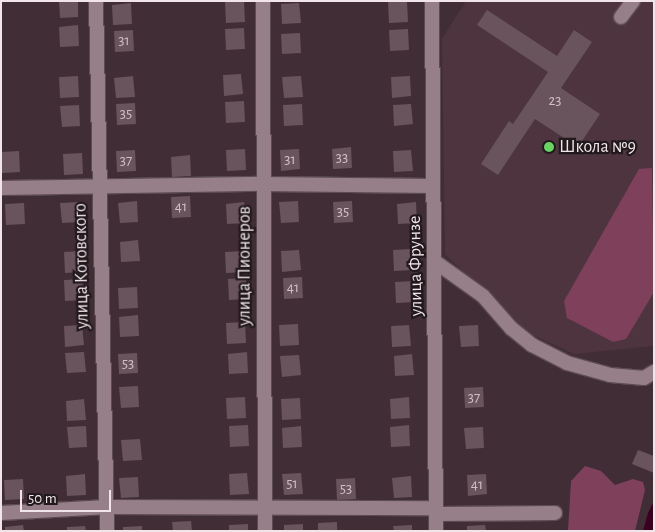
<!DOCTYPE html>
<meta charset="utf-8">
<style>
body{margin:0}
#map{position:relative;width:655px;height:532px;overflow:hidden;background:#412d35;font-family:"Alegreya Sans",sans-serif}
div>[style]{position:absolute}
.built>*{inset:0;background:#4e343f}
.green>*{inset:0;background:#7f405c}
.water>*{inset:0;background:#3a0020}
.building>*{inset:0;background:#69535c}
.roads{filter:drop-shadow(1px 0 #5c4b52) drop-shadow(-1px 0 #5c4b52) drop-shadow(0 1px #5c4b52) drop-shadow(0 -1px #5c4b52)}
.minor>*{height:14px;margin:-7px;padding:0 7px;transform-origin:7px;border-radius:7px;background:#967f88}
.dots>*{width:14px;height:14px;translate:-50% -50%;box-sizing:border-box;border:2px solid #21191c;border-radius:50%}
span{translate:-50% -50%;white-space:nowrap;text-align:center;line-height:1.15;-webkit-text-stroke:4.5px #21191c;paint-order:stroke}
.number-label{font-size:15px;color:#d0c0c6}
.number-label span{-webkit-text-stroke-width:0}
.poi-label{font-size:18px;color:#f2e5ea}
.left{translate:0 -50%;text-align:left}
.street-label{font-size:18px;color:#f2e5ea}
.frame{position:absolute;inset:0;border:2px solid #f2e5ea;pointer-events:none}
.scale{position:absolute;left:20px;top:490px;width:91px;height:22px;box-sizing:border-box;border:2px solid #f2e5ea;border-top:0;padding-left:6px;font-size:15px;line-height:18px;white-space:nowrap;color:#f2e5ea;-webkit-text-stroke:4px #21191c;paint-order:stroke}
</style>
<div id="map">
<div class="built">
<div style="clip-path:polygon(466px 1px,654px 1px,653px 346px,574px 354px,522px 330px,445px 254px,442px 39px)"></div>
</div>
<div class="green">
<div style="clip-path:polygon(652px 168px,654px 292px,626px 339px,613px 342px,567px 318px,564px 301px,639px 169px)"></div>
<div style="clip-path:polygon(585px 466px,601px 471px,615px 485px,633px 479px,643px 482px,645px 490px,635px 531px,568px 531px,571px 481px)"></div>
</div>
<div class="water">
<div style="clip-path:polygon(654px 501px,654px 531px,643px 531px,648px 513px)"></div>
</div>
<div class="building">
<div style="clip-path:polygon(59px 1px,78px 1px,78px 17px,60px 18px)"></div>
<div style="clip-path:polygon(244px 1px,245px 22px,226px 23px,225px 2px)"></div>
<div style="clip-path:polygon(407px 1px,408px 22px,389px 23px,388px 2px)"></div>
<div style="clip-path:polygon(131px 3px,132px 24px,113px 25px,112px 5px)"></div>
<div style="clip-path:polygon(299px 3px,301px 23px,282px 24px,281px 4px)"></div>
<div style="clip-path:polygon(487px 10px,557px 56px,574px 30px,592px 42px,561px 88px,600px 114px,578px 147px,535px 119px,498px 175px,481px 164px,509px 121px,513px 124px,548px 72px,477px 25px)"></div>
<div style="clip-path:polygon(78px 25px,79px 46px,60px 47px,59px 27px)"></div>
<div style="clip-path:polygon(244px 28px,245px 49px,226px 50px,225px 29px)"></div>
<div style="clip-path:polygon(408px 29px,409px 50px,390px 51px,389px 30px)"></div>
<div style="clip-path:polygon(133px 30px,134px 51px,115px 52px,114px 31px)"></div>
<div style="clip-path:polygon(300px 33px,301px 53px,282px 54px,281px 34px)"></div>
<div style="clip-path:polygon(241px 74px,243px 94px,224px 96px,223px 75px)"></div>
<div style="clip-path:polygon(78px 76px,79px 97px,60px 98px,59px 77px)"></div>
<div style="clip-path:polygon(133px 76px,135px 97px,116px 98px,114px 78px)"></div>
<div style="clip-path:polygon(301px 76px,303px 97px,284px 98px,282px 77px)"></div>
<div style="clip-path:polygon(410px 76px,411px 96px,392px 98px,391px 77px)"></div>
<div style="clip-path:polygon(244px 101px,245px 122px,226px 123px,225px 102px)"></div>
<div style="clip-path:polygon(135px 103px,136px 124px,117px 125px,116px 104px)"></div>
<div style="clip-path:polygon(302px 104px,303px 125px,284px 126px,283px 105px)"></div>
<div style="clip-path:polygon(411px 104px,413px 124px,394px 126px,393px 105px)"></div>
<div style="clip-path:polygon(79px 105px,80px 126px,62px 127px,60px 106px)"></div>
<div style="clip-path:polygon(351px 147px,352px 168px,333px 169px,332px 149px)"></div>
<div style="clip-path:polygon(245px 149px,246px 170px,227px 171px,226px 150px)"></div>
<div style="clip-path:polygon(299px 149px,300px 169px,281px 171px,280px 150px)"></div>
<div style="clip-path:polygon(135px 150px,136px 171px,117px 172px,116px 151px)"></div>
<div style="clip-path:polygon(411px 150px,413px 171px,394px 172px,393px 151px)"></div>
<div style="clip-path:polygon(19px 151px,20px 172px,2px 173px,1px 152px)"></div>
<div style="clip-path:polygon(82px 153px,83px 174px,64px 175px,63px 154px)"></div>
<div style="clip-path:polygon(190px 155px,191px 176px,172px 177px,171px 157px)"></div>
<div style="clip-path:polygon(190px 196px,191px 217px,172px 218px,171px 197px)"></div>
<div style="clip-path:polygon(137px 201px,138px 222px,120px 223px,118px 203px)"></div>
<div style="clip-path:polygon(298px 201px,299px 222px,281px 223px,279px 202px)"></div>
<div style="clip-path:polygon(352px 201px,353px 222px,334px 223px,333px 202px)"></div>
<div style="clip-path:polygon(79px 202px,80px 222px,62px 223px,60px 203px)"></div>
<div style="clip-path:polygon(244px 202px,246px 223px,227px 224px,226px 204px)"></div>
<div style="clip-path:polygon(416px 202px,417px 223px,398px 224px,397px 204px)"></div>
<div style="clip-path:polygon(24px 203px,25px 224px,6px 225px,5px 204px)"></div>
<div style="clip-path:polygon(138px 240px,140px 261px,121px 262px,120px 242px)"></div>
<div style="clip-path:polygon(412px 249px,413px 270px,394px 271px,393px 250px)"></div>
<div style="clip-path:polygon(299px 250px,301px 270px,282px 272px,281px 251px)"></div>
<div style="clip-path:polygon(83px 251px,84px 272px,65px 273px,64px 252px)"></div>
<div style="clip-path:polygon(244px 251px,245px 272px,226px 273px,225px 252px)"></div>
<div style="clip-path:polygon(302px 277px,303px 298px,284px 299px,283px 278px)"></div>
<div style="clip-path:polygon(246px 278px,248px 299px,229px 300px,228px 279px)"></div>
<div style="clip-path:polygon(82px 279px,84px 300px,65px 301px,64px 280px)"></div>
<div style="clip-path:polygon(414px 281px,415px 302px,396px 303px,395px 282px)"></div>
<div style="clip-path:polygon(137px 287px,138px 308px,119px 309px,118px 288px)"></div>
<div style="clip-path:polygon(138px 315px,139px 336px,120px 337px,119px 317px)"></div>
<div style="clip-path:polygon(245px 322px,246px 343px,227px 344px,226px 323px)"></div>
<div style="clip-path:polygon(298px 324px,299px 345px,280px 346px,279px 325px)"></div>
<div style="clip-path:polygon(82px 325px,84px 345px,65px 347px,64px 326px)"></div>
<div style="clip-path:polygon(409px 325px,411px 346px,392px 347px,391px 326px)"></div>
<div style="clip-path:polygon(478px 325px,479px 346px,461px 347px,459px 326px)"></div>
<div style="clip-path:polygon(84px 352px,86px 372px,67px 373px,65px 353px)"></div>
<div style="clip-path:polygon(247px 352px,248px 373px,229px 374px,228px 354px)"></div>
<div style="clip-path:polygon(137px 353px,138px 373px,119px 374px,118px 354px)"></div>
<div style="clip-path:polygon(412px 354px,414px 375px,395px 376px,394px 356px)"></div>
<div style="clip-path:polygon(299px 355px,301px 375px,282px 377px,280px 356px)"></div>
<div style="clip-path:polygon(138px 386px,139px 407px,121px 408px,119px 387px)"></div>
<div style="clip-path:polygon(483px 387px,484px 407px,465px 408px,464px 388px)"></div>
<div style="clip-path:polygon(245px 397px,246px 418px,227px 419px,226px 398px)"></div>
<div style="clip-path:polygon(409px 397px,410px 418px,391px 419px,390px 399px)"></div>
<div style="clip-path:polygon(300px 398px,301px 419px,282px 420px,281px 399px)"></div>
<div style="clip-path:polygon(84px 399px,86px 420px,67px 421px,66px 401px)"></div>
<div style="clip-path:polygon(248px 425px,249px 446px,230px 447px,229px 426px)"></div>
<div style="clip-path:polygon(409px 425px,410px 446px,391px 447px,390px 427px)"></div>
<div style="clip-path:polygon(86px 426px,87px 447px,69px 448px,67px 427px)"></div>
<div style="clip-path:polygon(301px 426px,302px 447px,283px 448px,282px 428px)"></div>
<div style="clip-path:polygon(483px 427px,484px 448px,466px 449px,464px 428px)"></div>
<div style="clip-path:polygon(140px 439px,142px 460px,123px 461px,121px 440px)"></div>
<div style="clip-path:polygon(638px 450px,654px 456px,654px 473px,632px 464px)"></div>
<div style="clip-path:polygon(247px 473px,249px 494px,230px 495px,229px 474px)"></div>
<div style="clip-path:polygon(301px 473px,303px 494px,284px 495px,282px 474px)"></div>
<div style="clip-path:polygon(85px 474px,86px 495px,67px 496px,66px 476px)"></div>
<div style="clip-path:polygon(486px 474px,487px 494px,468px 496px,467px 475px)"></div>
<div style="clip-path:polygon(411px 476px,412px 497px,394px 498px,392px 478px)"></div>
<div style="clip-path:polygon(138px 477px,139px 497px,121px 498px,119px 478px)"></div>
<div style="clip-path:polygon(355px 478px,356px 499px,337px 500px,336px 479px)"></div>
<div style="clip-path:polygon(23px 479px,24px 499px,5px 500px,4px 480px)"></div>
<div style="clip-path:polygon(191px 521px,192px 531px,173px 531px,172px 522px)"></div>
<div style="clip-path:polygon(337px 522px,337px 531px,318px 531px,318px 523px)"></div>
<div style="clip-path:polygon(248px 524px,248px 531px,229px 531px,229px 525px)"></div>
<div style="clip-path:polygon(303px 524px,303px 531px,284px 531px,284px 525px)"></div>
<div style="clip-path:polygon(23px 525px,24px 531px,5px 531px,5px 527px)"></div>
<div style="clip-path:polygon(412px 525px,412px 531px,394px 531px,393px 526px)"></div>
<div style="clip-path:polygon(485px 525px,486px 531px,467px 531px,467px 526px)"></div>
<div style="clip-path:polygon(85px 526px,86px 531px,67px 531px,67px 527px)"></div>
<div style="clip-path:polygon(142px 526px,142px 531px,123px 531px,123px 527px)"></div>
</div>
<div class="roads">
<div class="minor">
<div style="left:96px;top:1px;width:530px;rotate:88.81deg"></div>
<div style="left:263px;top:1px;width:530px;rotate:89.78deg"></div>
<div style="left:432px;top:1px;width:530px;rotate:89.57deg"></div>
<div style="left:621px;top:17px;width:20px;rotate:-53deg"></div>
<div style="left:1px;top:188px;width:263px;rotate:-0.9deg"></div>
<div style="left:264px;top:184px;width:169px;rotate:0.7deg"></div>
<div style="left:434px;top:261px;width:60px;rotate:35.5deg"></div>
<div style="left:483px;top:296px;width:43px;rotate:48.8deg"></div>
<div style="left:511px;top:328px;width:27px;rotate:39deg"></div>
<div style="left:532px;top:345px;width:39px;rotate:27deg"></div>
<div style="left:567px;top:363px;width:45px;rotate:15.6deg"></div>
<div style="left:610px;top:375px;width:34px;rotate:5deg"></div>
<div style="left:644px;top:378px;width:12px;rotate:-31deg"></div>
<div style="left:1px;top:513px;width:106px;rotate:-3.2deg"></div>
<div style="left:107px;top:507px;width:329px;rotate:0.2deg"></div>
<div style="left:436px;top:514px;width:119px;rotate:-0.5deg"></div>
</div>
</div>
<div class="dots">
<div style="left:549px;top:147px;background:#69d464"></div>
</div>
<div class="number-label">
<span style="left:124px;top:41px">31</span>
<span style="left:555px;top:101px">23</span>
<span style="left:126px;top:114px">35</span>
<span style="left:342px;top:158px">33</span>
<span style="left:290px;top:160px">31</span>
<span style="left:126px;top:161px">37</span>
<span style="left:181px;top:207px">41</span>
<span style="left:343px;top:212px">35</span>
<span style="left:293px;top:288px">41</span>
<span style="left:128px;top:364px">53</span>
<span style="left:474px;top:398px">37</span>
<span style="left:292px;top:484px">51</span>
<span style="left:477px;top:485px">41</span>
<span style="left:346px;top:489px">53</span>
</div>
<div class="poi-label">
<span class="left" style="left:559px;top:147px">Школа №9</span>
</div>
<div class="street-label">
<span style="left:82px;top:266px;rotate:-91deg">улица Котовского</span>
<span style="left:245px;top:266px;rotate:-90deg">улица Пионеров</span>
<span style="left:416px;top:266px;rotate:-91deg">улица Фрунзе</span>
</div>
<div class="frame"></div>
<div class="scale">50 m</div>
</div>
